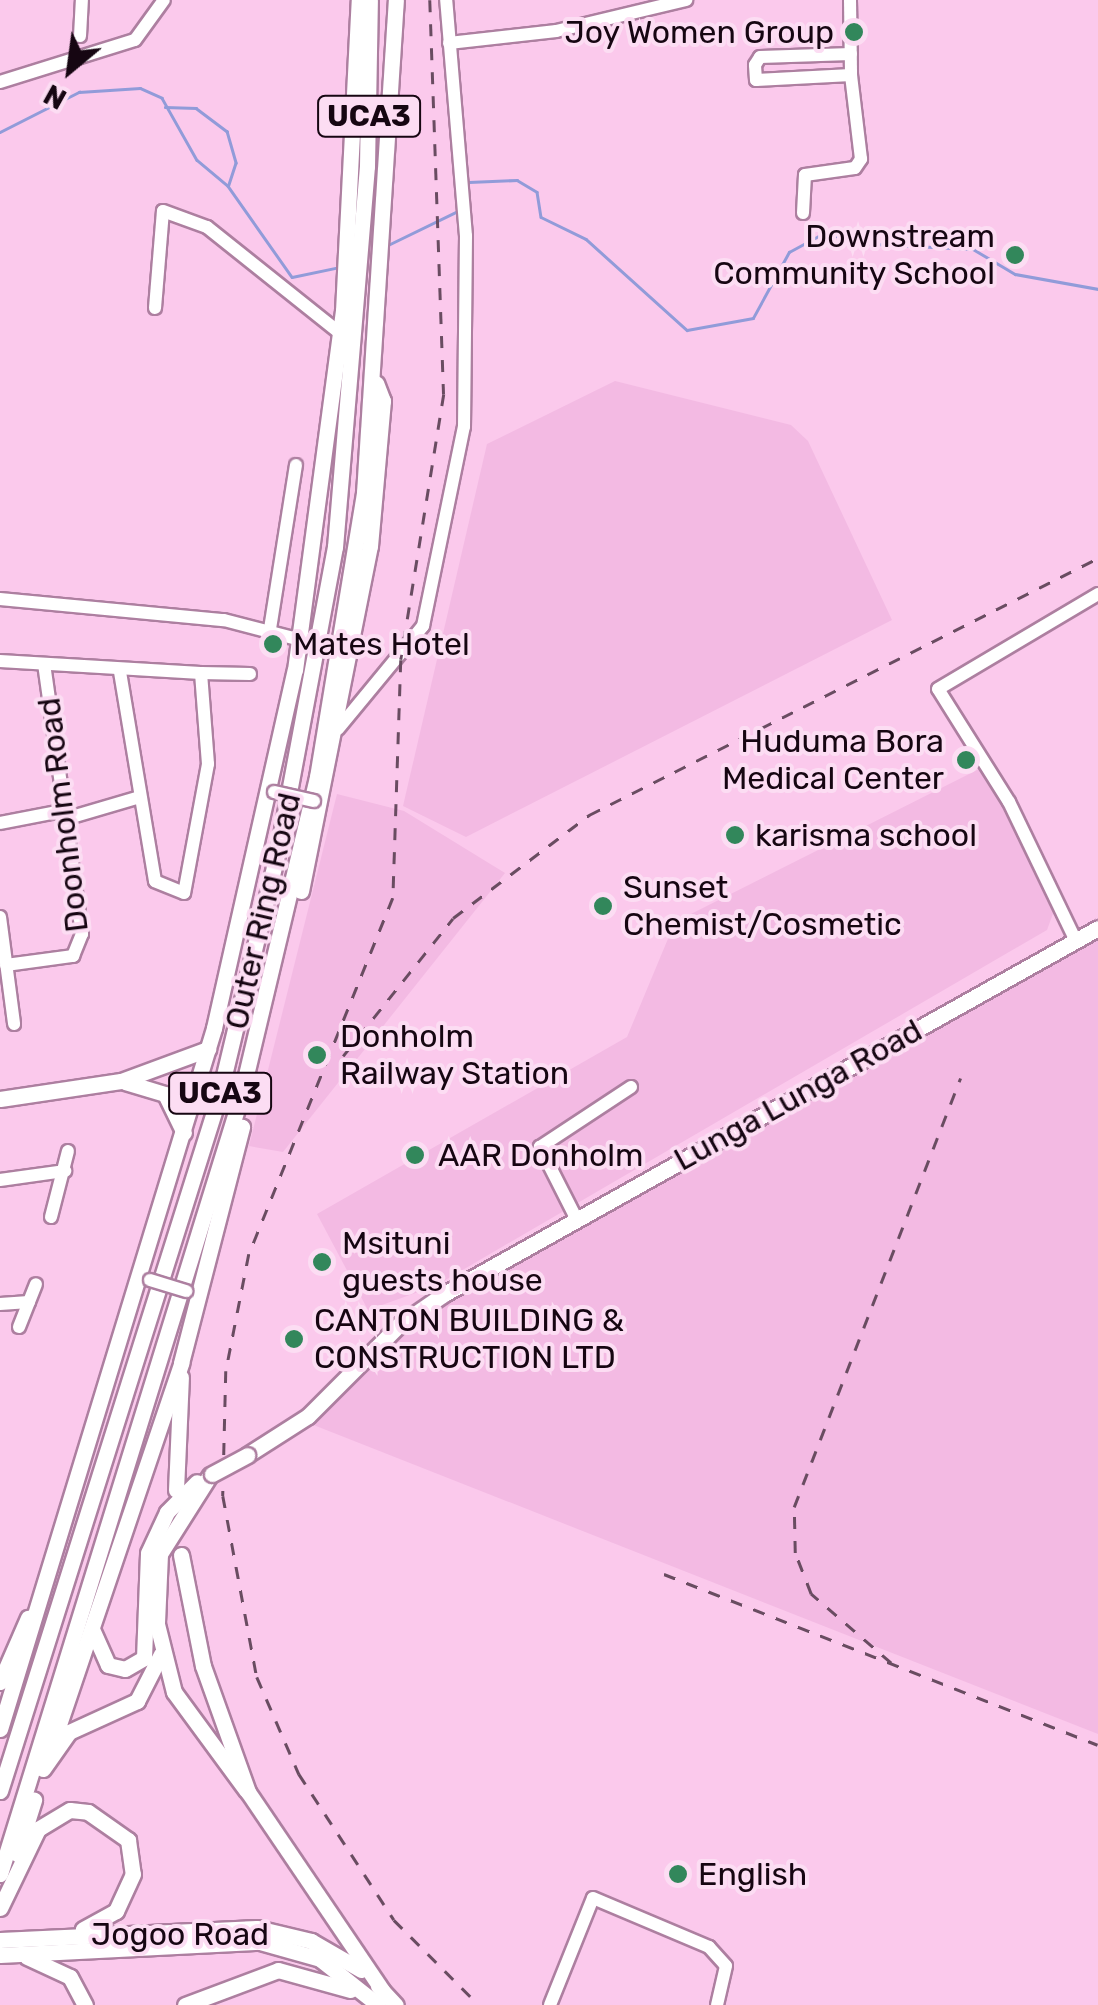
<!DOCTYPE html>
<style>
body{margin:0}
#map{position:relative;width:1098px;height:2005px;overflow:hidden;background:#fbc9ec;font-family:Rubik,sans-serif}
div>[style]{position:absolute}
.built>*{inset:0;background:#f3bae3}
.stream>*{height:2.5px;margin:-1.25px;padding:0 1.25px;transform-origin:1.25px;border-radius:1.25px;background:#919bd9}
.roads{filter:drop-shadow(2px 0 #ad7fa0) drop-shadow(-2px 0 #ad7fa0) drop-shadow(0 2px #ad7fa0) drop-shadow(0 -2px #ad7fa0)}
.minor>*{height:12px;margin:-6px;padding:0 6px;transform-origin:6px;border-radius:6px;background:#fff}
.major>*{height:15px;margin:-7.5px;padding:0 7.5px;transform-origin:7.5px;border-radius:7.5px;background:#fff}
.rail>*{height:2.5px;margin-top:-1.25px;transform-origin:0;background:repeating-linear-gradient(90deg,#694c61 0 12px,transparent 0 24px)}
.bridges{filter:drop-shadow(2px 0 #ad7fa0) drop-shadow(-2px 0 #ad7fa0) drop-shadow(0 2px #ad7fa0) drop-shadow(0 -2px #ad7fa0)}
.minor-bridge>*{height:12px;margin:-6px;padding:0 6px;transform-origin:6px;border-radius:6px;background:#fff}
.major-bridge>*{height:15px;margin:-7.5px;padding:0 7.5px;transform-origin:7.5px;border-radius:7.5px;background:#fff}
.dots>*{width:28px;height:28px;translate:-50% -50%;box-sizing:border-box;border:5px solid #fcddf3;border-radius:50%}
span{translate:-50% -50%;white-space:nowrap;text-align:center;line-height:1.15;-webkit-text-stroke:8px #fcddf3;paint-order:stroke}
.shield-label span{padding:2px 8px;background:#fcddf3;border:2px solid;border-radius:8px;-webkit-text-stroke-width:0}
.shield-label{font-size:30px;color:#160612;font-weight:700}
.poi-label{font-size:32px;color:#160612}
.right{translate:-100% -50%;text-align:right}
.left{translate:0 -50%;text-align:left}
.street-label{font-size:32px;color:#160612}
.north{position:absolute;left:20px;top:20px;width:100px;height:100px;-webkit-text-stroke:8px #fcddf3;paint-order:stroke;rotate:209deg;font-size:28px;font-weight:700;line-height:40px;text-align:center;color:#160612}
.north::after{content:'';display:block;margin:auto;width:35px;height:45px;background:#160612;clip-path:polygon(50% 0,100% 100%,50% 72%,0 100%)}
</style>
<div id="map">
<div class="built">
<div style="clip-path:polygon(615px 381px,791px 425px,808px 441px,892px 620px,466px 837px,403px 806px,487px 444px)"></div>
<div style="clip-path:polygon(983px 767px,1055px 908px,1047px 930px,435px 1286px,368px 1310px,317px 1214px,627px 1037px,675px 922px)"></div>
<div style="clip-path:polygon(337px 794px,404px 811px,505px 873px,283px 1152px,249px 1146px)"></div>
<div style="clip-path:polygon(1098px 937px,1098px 1734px,311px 1424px,396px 1332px)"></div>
</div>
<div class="stream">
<div style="left:165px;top:107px;width:31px;rotate:2deg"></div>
<div style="left:196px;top:108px;width:39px;rotate:37deg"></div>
<div style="left:227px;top:131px;width:33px;rotate:74deg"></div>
<div style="left:236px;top:163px;width:23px;rotate:108deg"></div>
<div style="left:0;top:132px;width:89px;rotate:-26.9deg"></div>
<div style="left:79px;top:92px;width:61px;rotate:-3.8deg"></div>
<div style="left:140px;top:88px;width:24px;rotate:24deg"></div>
<div style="left:162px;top:98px;width:71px;rotate:60.6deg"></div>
<div style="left:197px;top:160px;width:40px;rotate:40deg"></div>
<div style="left:228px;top:186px;width:111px;rotate:54.9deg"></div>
<div style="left:292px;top:277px;width:49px;rotate:-11.8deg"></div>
<div style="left:469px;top:182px;width:48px;rotate:-2.4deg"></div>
<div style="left:517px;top:180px;width:23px;rotate:31deg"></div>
<div style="left:537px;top:192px;width:25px;rotate:81deg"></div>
<div style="left:541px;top:217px;width:50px;rotate:26.1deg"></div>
<div style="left:586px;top:239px;width:136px;rotate:42deg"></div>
<div style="left:687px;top:330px;width:67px;rotate:-10.3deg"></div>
<div style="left:753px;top:318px;width:75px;rotate:-61.4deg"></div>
<div style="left:789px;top:252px;width:42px;rotate:-28.4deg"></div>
<div style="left:826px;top:232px;width:30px;rotate:21deg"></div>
<div style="left:854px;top:243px;width:119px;rotate:2.9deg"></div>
<div style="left:973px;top:249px;width:49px;rotate:30.8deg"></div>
<div style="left:1015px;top:274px;width:84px;rotate:10.2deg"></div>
<div style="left:388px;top:245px;width:78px;rotate:-25.9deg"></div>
</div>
<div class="roads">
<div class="minor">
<div style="left:850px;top:0;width:75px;rotate:89.2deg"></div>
<div style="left:80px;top:36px;width:36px;rotate:-87deg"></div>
<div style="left:449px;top:43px;width:108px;rotate:-6.4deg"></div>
<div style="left:556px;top:31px;width:134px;rotate:-13.4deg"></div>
<div style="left:0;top:82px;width:141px;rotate:-17.3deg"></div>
<div style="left:135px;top:40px;width:49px;rotate:-54.1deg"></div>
<div style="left:803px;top:213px;width:38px;rotate:-87deg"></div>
<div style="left:805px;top:175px;width:50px;rotate:-8deg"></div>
<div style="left:855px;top:168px;width:11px;rotate:-56deg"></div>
<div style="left:861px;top:159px;width:85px;rotate:-96.8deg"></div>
<div style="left:851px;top:75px;width:95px;rotate:177deg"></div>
<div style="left:756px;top:80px;width:15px;rotate:-94deg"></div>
<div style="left:755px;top:65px;width:9px;rotate:-58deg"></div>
<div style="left:760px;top:57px;width:91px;rotate:-1.9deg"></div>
<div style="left:155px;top:308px;width:97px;rotate:-85.3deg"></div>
<div style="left:163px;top:211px;width:47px;rotate:20deg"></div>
<div style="left:207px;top:227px;width:170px;rotate:38.6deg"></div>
<div style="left:0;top:599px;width:225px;rotate:5.4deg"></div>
<div style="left:224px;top:620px;width:80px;rotate:14.6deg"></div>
<div style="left:270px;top:629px;width:166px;rotate:-81deg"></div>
<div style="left:0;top:661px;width:201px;rotate:3.4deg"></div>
<div style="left:201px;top:673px;width:91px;rotate:85.6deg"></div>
<div style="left:208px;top:764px;width:131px;rotate:100.5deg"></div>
<div style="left:184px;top:893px;width:31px;rotate:-158deg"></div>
<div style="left:155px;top:881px;width:212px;rotate:-99.5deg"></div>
<div style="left:201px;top:673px;width:49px;rotate:1.2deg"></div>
<div style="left:338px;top:729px;width:134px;rotate:-50.5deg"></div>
<div style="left:423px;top:626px;width:203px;rotate:-78.4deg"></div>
<div style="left:464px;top:427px;width:191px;rotate:-89.4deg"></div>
<div style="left:466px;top:236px;width:237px;rotate:-94.8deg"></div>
<div style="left:65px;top:819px;width:78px;rotate:-16.3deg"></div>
<div style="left:0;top:823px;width:63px;rotate:-11deg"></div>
<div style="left:0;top:917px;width:108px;rotate:82.5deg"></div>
<div style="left:1075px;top:939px;width:152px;rotate:-115.7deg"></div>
<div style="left:1009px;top:802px;width:133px;rotate:-122.1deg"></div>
<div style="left:938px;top:689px;width:186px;rotate:-30.7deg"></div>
<div style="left:6px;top:965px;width:68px;rotate:-7.7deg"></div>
<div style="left:73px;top:956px;width:24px;rotate:-68deg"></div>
<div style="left:82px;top:934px;width:272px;rotate:-98deg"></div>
<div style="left:0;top:1180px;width:66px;rotate:-7.9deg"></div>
<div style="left:51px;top:1217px;width:68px;rotate:-75.6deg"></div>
<div style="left:576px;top:1218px;width:80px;rotate:-116.9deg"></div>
<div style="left:540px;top:1147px;width:109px;rotate:-33.4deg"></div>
<div style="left:0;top:1304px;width:29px;rotate:-4deg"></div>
<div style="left:19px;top:1327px;width:46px;rotate:-68.4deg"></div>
<div style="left:550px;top:2005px;width:115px;rotate:-68.1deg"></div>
<div style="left:593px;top:1898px;width:126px;rotate:22.9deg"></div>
<div style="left:709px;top:1947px;width:25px;rotate:48deg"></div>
<div style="left:726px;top:1966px;width:40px;rotate:103deg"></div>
</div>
<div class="major">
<div style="left:301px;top:891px;width:352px;rotate:-78.7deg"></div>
<div style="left:370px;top:546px;width:146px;rotate:-84.9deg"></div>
<div style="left:383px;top:401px;width:19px;rotate:-111deg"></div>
<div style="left:125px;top:1082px;width:42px;rotate:16.7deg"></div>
<div style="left:165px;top:1094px;width:43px;rotate:64deg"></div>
<div style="left:0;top:1099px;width:122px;rotate:-8.5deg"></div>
<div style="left:121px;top:1081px;width:93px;rotate:-20.2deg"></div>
<div style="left:247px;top:1455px;width:72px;rotate:-32.6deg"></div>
<div style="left:308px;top:1416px;width:129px;rotate:-45deg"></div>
<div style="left:399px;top:1325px;width:55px;rotate:-34.6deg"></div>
<div style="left:444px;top:1294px;width:749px;rotate:-29.23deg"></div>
<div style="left:210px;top:1475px;width:93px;rotate:122.3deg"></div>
<div style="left:160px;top:1554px;width:70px;rotate:92.5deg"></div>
<div style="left:157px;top:1624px;width:70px;rotate:76deg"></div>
<div style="left:174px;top:1692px;width:122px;rotate:53.7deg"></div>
<div style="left:176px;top:1490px;width:113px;rotate:-87.5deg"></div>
<div style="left:181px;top:1555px;width:113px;rotate:78.8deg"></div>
<div style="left:203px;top:1666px;width:134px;rotate:70.3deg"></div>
<div style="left:248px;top:1792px;width:239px;rotate:55.9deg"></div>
<div style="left:92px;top:1629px;width:39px;rotate:66deg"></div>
<div style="left:108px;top:1665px;width:17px;rotate:13deg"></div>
<div style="left:125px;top:1669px;width:22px;rotate:-30deg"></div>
<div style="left:144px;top:1658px;width:105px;rotate:-87.8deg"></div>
<div style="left:148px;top:1553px;width:45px;rotate:-65.1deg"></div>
<div style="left:167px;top:1512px;width:42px;rotate:-45deg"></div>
<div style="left:0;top:1682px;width:70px;rotate:-66.4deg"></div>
<div style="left:0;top:1729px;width:733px;rotate:-73.02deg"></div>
<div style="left:214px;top:1028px;width:367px;rotate:-77.3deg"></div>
<div style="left:295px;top:670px;width:362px;rotate:-82.4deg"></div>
<div style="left:343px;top:311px;width:311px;rotate:-87.1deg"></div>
<div style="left:49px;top:1754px;width:413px;rotate:-71.3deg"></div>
<div style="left:181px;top:1363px;width:244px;rotate:-75.5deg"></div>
<div style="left:43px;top:1769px;width:45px;rotate:-54.9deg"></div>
<div style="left:69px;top:1732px;width:75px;rotate:-24.5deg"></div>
<div style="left:137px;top:1701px;width:53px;rotate:-62.9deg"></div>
<div style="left:0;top:1791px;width:729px;rotate:-72.51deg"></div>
<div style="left:219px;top:1096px;width:252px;rotate:-76.5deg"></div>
<div style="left:278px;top:851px;width:309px;rotate:-79.4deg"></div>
<div style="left:335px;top:547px;width:382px;rotate:-85.2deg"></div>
<div style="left:367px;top:166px;width:166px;rotate:-89deg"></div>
<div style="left:17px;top:1854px;width:57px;rotate:-72.5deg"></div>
<div style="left:0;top:1874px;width:814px;rotate:-72.79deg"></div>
<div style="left:241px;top:1096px;width:328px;rotate:-76.6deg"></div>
<div style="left:317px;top:777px;width:288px;rotate:-80.6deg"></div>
<div style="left:364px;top:493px;width:494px;rotate:-86.3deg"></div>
<div style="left:0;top:1908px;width:88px;rotate:-64.3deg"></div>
<div style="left:38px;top:1829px;width:37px;rotate:-31deg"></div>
<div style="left:70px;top:1810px;width:18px;rotate:6deg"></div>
<div style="left:88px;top:1812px;width:49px;rotate:35deg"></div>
<div style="left:128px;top:1840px;width:34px;rotate:82deg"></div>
<div style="left:133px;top:1874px;width:41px;rotate:114.7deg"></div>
<div style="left:116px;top:1911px;width:38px;rotate:151deg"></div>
<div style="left:0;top:1940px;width:257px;rotate:-2.7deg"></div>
<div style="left:257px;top:1928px;width:56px;rotate:13.5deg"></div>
<div style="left:311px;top:1941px;width:58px;rotate:30.1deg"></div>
<div style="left:0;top:1955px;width:260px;rotate:-2.9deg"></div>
<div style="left:260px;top:1942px;width:62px;rotate:15.8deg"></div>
<div style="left:320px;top:1959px;width:74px;rotate:38.4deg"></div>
<div style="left:27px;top:1957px;width:47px;rotate:24.9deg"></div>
<div style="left:70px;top:1977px;width:32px;rotate:62deg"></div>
<div style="left:378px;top:1986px;width:26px;rotate:47deg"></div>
<div style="left:185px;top:2005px;width:99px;rotate:-20.6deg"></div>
<div style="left:278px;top:1970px;width:75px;rotate:15.5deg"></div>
</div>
</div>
<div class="rail">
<div style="left:430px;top:0;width:394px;rotate:88deg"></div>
<div style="left:444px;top:394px;width:269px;rotate:99.2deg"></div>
<div style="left:401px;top:660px;width:238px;rotate:91.9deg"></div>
<div style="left:393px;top:898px;width:384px;rotate:112deg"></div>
<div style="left:249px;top:1254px;width:119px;rotate:101.1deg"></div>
<div style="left:226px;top:1371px;width:125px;rotate:91.4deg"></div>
<div style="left:223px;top:1496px;width:184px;rotate:79.4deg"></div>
<div style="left:257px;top:1677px;width:106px;rotate:66.6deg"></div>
<div style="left:299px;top:1774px;width:174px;rotate:56.9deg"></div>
<div style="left:394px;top:1920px;width:120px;rotate:45deg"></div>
<div style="left:343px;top:1056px;width:176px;rotate:-51.4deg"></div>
<div style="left:453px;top:918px;width:171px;rotate:-37.1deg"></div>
<div style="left:589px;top:815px;width:570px;rotate:-26.79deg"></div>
<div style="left:664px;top:1574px;width:466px;rotate:21.5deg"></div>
<div style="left:891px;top:1663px;width:106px;rotate:-139.2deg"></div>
<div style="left:811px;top:1594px;width:44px;rotate:-111.3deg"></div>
<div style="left:795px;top:1553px;width:46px;rotate:-91.2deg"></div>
<div style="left:794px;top:1507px;width:460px;rotate:-68.8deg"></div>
</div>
<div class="bridges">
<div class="minor-bridge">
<div style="left:274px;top:792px;width:41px;rotate:12.7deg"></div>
<div style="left:150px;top:1280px;width:38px;rotate:17deg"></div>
</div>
<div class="major-bridge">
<div style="left:212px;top:1474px;width:40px;rotate:-28deg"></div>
</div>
</div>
<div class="dots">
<div style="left:854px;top:32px;background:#32875b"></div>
<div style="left:1015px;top:255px;background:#32875b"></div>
<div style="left:273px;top:644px;background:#32875b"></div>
<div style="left:966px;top:760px;background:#32875b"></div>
<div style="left:735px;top:835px;background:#32875b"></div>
<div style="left:603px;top:906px;background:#32875b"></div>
<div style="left:317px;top:1055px;background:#32875b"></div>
<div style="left:415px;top:1155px;background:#32875b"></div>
<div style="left:322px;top:1262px;background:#32875b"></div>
<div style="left:294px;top:1339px;background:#32875b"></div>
<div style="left:678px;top:1874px;background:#32875b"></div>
</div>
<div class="shield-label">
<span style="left:369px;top:116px">UCA3</span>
<span style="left:220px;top:1093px">UCA3</span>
</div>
<div class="poi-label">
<span class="right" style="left:834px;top:32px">Joy Women Group</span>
<span class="right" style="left:995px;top:255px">Downstream<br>Community School</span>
<span class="left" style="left:293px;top:644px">Mates Hotel</span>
<span class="right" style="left:944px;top:760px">Huduma Bora<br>Medical Center</span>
<span class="left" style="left:755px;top:835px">karisma school</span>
<span class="left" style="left:623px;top:906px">Sunset<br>Chemist/Cosmetic</span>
<span class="left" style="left:340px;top:1055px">Donholm<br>Railway Station</span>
<span class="left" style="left:438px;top:1155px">AAR Donholm</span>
<span class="left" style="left:342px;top:1262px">Msituni<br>guests house</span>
<span class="left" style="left:314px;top:1339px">CANTON BUILDING &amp;<br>CONSTRUCTION LTD</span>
<span class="left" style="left:698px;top:1874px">English</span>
</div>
<div class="street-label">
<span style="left:63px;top:815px;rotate:-97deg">Doonholm Road</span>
<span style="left:263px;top:911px;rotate:-77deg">Outer Ring Road</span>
<span style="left:798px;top:1095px;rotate:-29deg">Lunga Lunga Road</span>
<span style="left:180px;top:1934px">Jogoo Road</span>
</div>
<div class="north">N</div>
</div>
